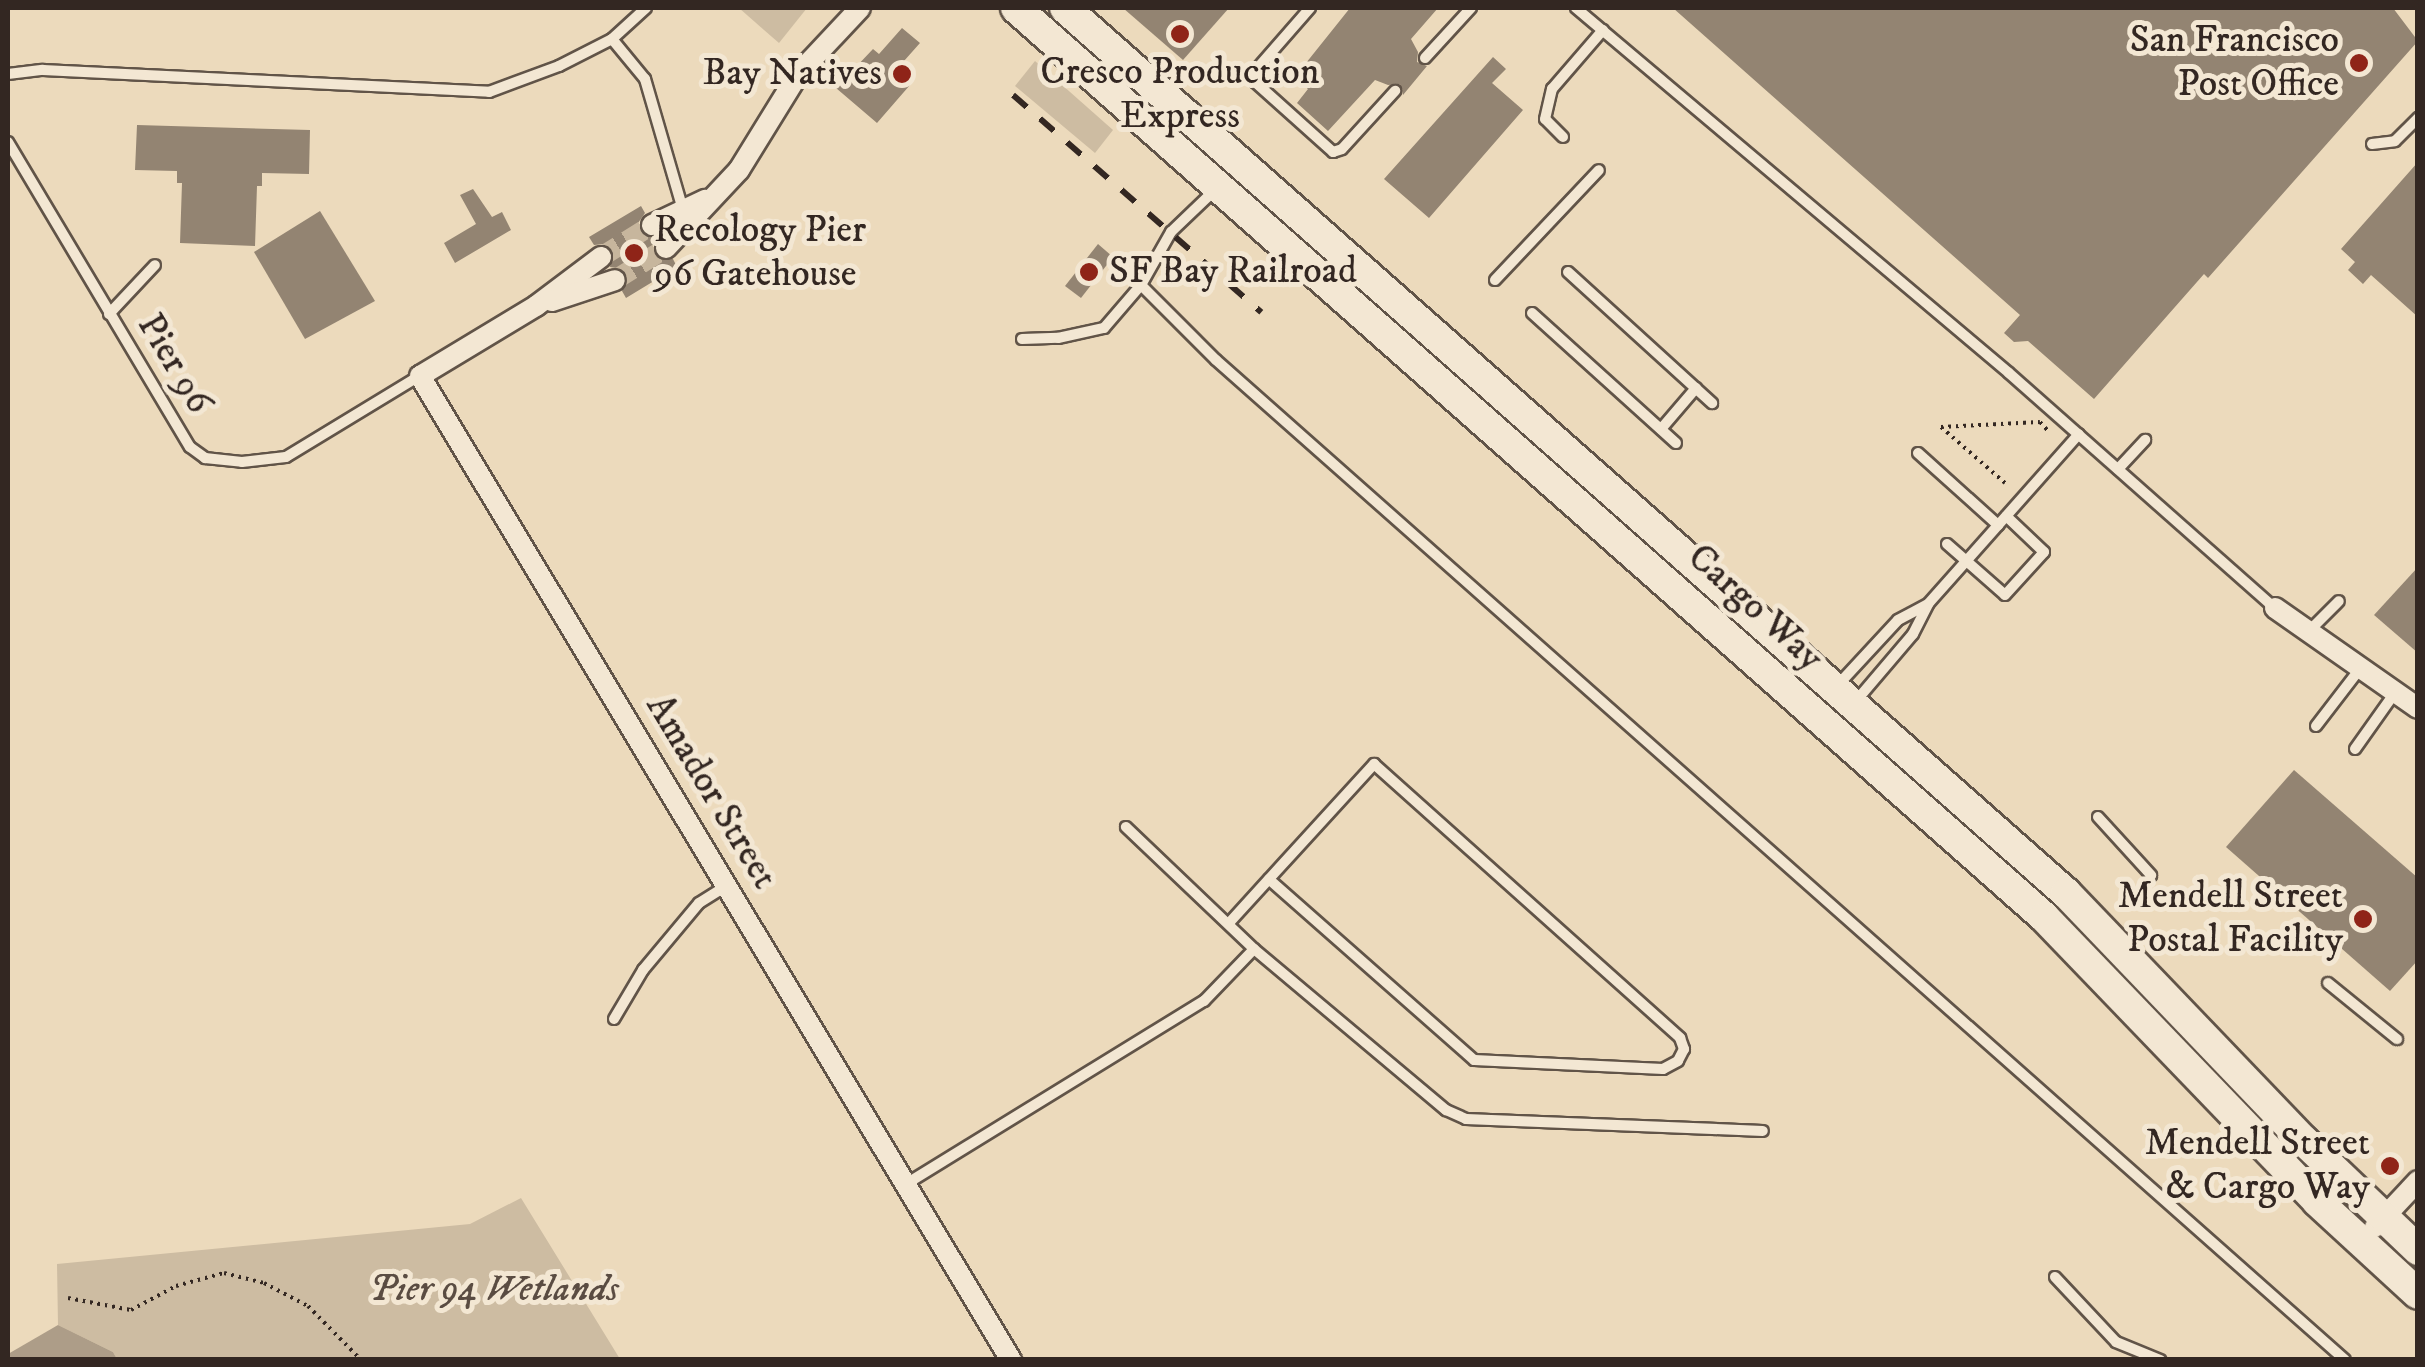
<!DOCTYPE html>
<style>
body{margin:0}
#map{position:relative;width:2425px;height:1367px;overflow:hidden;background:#ecdabc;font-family:"IM FELL DW Pica",serif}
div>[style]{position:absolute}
.green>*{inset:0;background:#cdbca2}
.water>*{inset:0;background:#ad9d88}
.building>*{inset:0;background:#938472}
.street-tunnel>*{height:20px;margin-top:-10px;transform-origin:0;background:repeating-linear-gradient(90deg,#c7b69d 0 20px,transparent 0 30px)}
.path>*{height:4px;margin-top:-2px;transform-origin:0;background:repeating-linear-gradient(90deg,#332722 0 2.5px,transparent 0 7.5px)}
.roads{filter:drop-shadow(2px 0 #615448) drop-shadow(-2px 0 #615448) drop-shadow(0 2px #615448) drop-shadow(0 -2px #615448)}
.lane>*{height:10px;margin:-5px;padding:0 5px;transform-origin:5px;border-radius:5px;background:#f3e7d3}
.street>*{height:20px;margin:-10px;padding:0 10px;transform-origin:10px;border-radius:10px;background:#f3e7d3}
.secondary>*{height:30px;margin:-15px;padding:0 15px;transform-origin:15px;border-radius:15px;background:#f3e7d3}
.rail>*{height:6px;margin-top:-3px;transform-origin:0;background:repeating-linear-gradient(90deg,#332722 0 18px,transparent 0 36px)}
.dots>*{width:28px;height:28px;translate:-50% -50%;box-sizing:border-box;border:5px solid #f3e7d3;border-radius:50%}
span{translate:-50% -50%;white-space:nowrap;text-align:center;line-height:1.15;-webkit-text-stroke:10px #f3e7d3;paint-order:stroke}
.poi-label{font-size:38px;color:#332722}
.right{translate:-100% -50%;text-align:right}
.left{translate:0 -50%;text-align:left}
.street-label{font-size:38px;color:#332722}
.park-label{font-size:38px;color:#5a4c42;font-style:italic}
.frame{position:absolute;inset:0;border:10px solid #332722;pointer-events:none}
</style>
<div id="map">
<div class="green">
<div style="clip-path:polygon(739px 8px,807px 8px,779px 43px)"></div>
<div style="clip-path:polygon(1035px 61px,1113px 130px,1095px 153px,1015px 86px)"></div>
<div style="clip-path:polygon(521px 1198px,620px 1359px,117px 1359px,113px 1352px,58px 1325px,57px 1264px,470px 1224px)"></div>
</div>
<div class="water">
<div style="clip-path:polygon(58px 1325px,113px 1352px,117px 1359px,8px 1359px,8px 1354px)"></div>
</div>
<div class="building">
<div style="clip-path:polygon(1123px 8px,1229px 8px,1183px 60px)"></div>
<div style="clip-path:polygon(1350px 8px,1438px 8px,1411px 39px,1418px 52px,1417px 62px,1427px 66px,1403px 95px,1400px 84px,1388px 85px,1375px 80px,1328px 131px,1297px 103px,1308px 89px,1294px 78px)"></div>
<div style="clip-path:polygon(1673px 8px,2393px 8px,2418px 41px,2208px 278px,2204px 274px,2094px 399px,2028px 341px,2014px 342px,2004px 333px,2020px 315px)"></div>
<div style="clip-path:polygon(902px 28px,920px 43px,896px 70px,910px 85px,877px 123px,836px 88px,873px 49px,879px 54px)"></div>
<div style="clip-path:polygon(1493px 57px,1506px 69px,1492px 83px,1523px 110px,1429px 218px,1384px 179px)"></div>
<div style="clip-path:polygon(137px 125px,310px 130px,309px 174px,262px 173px,262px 186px,257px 186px,255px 246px,180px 243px,182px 183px,177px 183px,177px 171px,135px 170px)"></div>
<div style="clip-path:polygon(2418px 162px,2418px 317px,2371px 275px,2363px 284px,2348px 270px,2355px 262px,2341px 249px)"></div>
<div style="clip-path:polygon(473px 189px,492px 217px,502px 212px,511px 230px,455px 263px,444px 243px,476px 224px,460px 195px)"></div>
<div style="clip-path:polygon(641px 206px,645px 213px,638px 223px,640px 232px,657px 238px,652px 246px,656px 257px,673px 259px,677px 267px,626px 298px,622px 291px,628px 277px,623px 269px,610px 267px,612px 250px,605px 244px,594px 245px,589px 237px)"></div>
<div style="clip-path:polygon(320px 211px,375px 301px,305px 339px,254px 252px)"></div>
<div style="clip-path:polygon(1098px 244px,1113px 257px,1081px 298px,1065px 286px)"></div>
<div style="clip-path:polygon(2418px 567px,2418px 653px,2374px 615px)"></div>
<div style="clip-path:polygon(2294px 770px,2418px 878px,2418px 960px,2390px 991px,2226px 847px)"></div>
</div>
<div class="street-tunnel">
<div style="left:601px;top:257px;width:60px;rotate:-32.1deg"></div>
<div style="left:615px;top:280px;width:60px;rotate:-32.1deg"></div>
</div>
<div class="path">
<div style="left:2005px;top:483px;width:85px;rotate:-138.8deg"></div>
<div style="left:1941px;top:427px;width:99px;rotate:-2.9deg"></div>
<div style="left:2040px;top:422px;width:12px;rotate:48deg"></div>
<div style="left:68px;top:1298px;width:64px;rotate:10.8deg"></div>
<div style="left:131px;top:1310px;width:51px;rotate:-28.1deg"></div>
<div style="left:176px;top:1286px;width:50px;rotate:-15.2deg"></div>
<div style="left:224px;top:1273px;width:41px;rotate:14deg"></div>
<div style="left:264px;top:1283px;width:50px;rotate:27.6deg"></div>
<div style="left:308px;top:1306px;width:76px;rotate:45.5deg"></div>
</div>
<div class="roads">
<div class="lane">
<div style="left:1310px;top:8px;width:82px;rotate:131.1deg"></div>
<div style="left:1256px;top:70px;width:12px;rotate:95deg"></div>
<div style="left:1255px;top:82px;width:105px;rotate:41.9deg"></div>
<div style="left:1333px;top:152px;width:9px;rotate:-18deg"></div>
<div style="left:1342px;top:149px;width:79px;rotate:-47.6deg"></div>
<div style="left:1576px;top:8px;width:566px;rotate:40.13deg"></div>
<div style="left:2009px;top:373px;width:355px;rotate:41.5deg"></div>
<div style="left:612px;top:39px;width:52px;rotate:50.5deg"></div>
<div style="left:645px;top:79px;width:136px;rotate:73.8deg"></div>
<div style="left:1425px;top:58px;width:68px;rotate:-47.4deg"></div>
<div style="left:8px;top:74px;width:35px;rotate:-7deg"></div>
<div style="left:43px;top:70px;width:447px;rotate:2.8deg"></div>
<div style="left:489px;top:92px;width:75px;rotate:-20.4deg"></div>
<div style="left:559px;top:66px;width:59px;rotate:-27deg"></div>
<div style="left:612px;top:39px;width:46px;rotate:-42.4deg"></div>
<div style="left:1563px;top:137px;width:25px;rotate:-135deg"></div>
<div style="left:1545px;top:119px;width:31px;rotate:-77deg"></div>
<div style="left:1552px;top:89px;width:78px;rotate:-49.2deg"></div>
<div style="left:8px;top:142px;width:355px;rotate:59.2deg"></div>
<div style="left:190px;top:447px;width:19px;rotate:36deg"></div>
<div style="left:205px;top:458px;width:37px;rotate:6deg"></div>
<div style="left:242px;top:462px;width:44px;rotate:-6.5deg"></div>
<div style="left:286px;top:457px;width:156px;rotate:-31.3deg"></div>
<div style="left:2372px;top:144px;width:23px;rotate:-7deg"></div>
<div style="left:2395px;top:141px;width:33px;rotate:-45deg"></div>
<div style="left:1568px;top:272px;width:195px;rotate:42.3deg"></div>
<div style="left:1495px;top:280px;width:151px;rotate:-46.6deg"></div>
<div style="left:1141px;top:285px;width:106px;rotate:45deg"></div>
<div style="left:1216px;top:360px;width:1508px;rotate:41.53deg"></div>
<div style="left:1532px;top:313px;width:194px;rotate:42.1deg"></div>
<div style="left:109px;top:314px;width:67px;rotate:-46.8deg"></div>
<div style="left:1022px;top:339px;width:36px;rotate:-2deg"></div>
<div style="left:1058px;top:338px;width:47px;rotate:-12.3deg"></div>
<div style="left:1104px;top:328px;width:57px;rotate:-49.3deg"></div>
<div style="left:1141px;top:285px;width:61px;rotate:-60.5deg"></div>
<div style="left:1171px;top:232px;width:62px;rotate:-43.7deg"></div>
<div style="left:1661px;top:429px;width:54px;rotate:-49.5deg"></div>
<div style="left:1918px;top:453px;width:108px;rotate:42deg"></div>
<div style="left:2118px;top:469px;width:40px;rotate:-47deg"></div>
<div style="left:1947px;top:544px;width:77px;rotate:41.3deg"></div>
<div style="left:2005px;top:595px;width:58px;rotate:-47.8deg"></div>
<div style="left:2044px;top:552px;width:52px;rotate:-136.5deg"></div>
<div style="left:2309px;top:631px;width:42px;rotate:-45deg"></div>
<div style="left:1836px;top:687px;width:91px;rotate:-47.2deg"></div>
<div style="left:1898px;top:620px;width:32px;rotate:-28deg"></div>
<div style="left:1856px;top:701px;width:88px;rotate:-49.6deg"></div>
<div style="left:1913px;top:634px;width:34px;rotate:-63deg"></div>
<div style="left:1928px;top:604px;width:227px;rotate:-48.4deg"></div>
<div style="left:2316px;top:726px;width:71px;rotate:-52.5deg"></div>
<div style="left:2355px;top:749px;width:67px;rotate:-54.7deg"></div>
<div style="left:2098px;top:817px;width:79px;rotate:47.6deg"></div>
<div style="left:1229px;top:923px;width:59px;rotate:-47.7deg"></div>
<div style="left:1269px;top:879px;width:156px;rotate:-47.6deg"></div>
<div style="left:1374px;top:764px;width:411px;rotate:41.8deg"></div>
<div style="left:1680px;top:1038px;width:12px;rotate:70deg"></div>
<div style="left:1684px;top:1049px;width:13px;rotate:117deg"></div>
<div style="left:1678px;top:1061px;width:17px;rotate:152deg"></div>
<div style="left:1663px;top:1069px;width:189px;rotate:-177.3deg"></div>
<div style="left:1474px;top:1060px;width:273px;rotate:-138.6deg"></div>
<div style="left:1254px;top:949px;width:251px;rotate:40deg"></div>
<div style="left:1446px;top:1110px;width:22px;rotate:24deg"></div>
<div style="left:1466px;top:1119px;width:297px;rotate:2.3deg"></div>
<div style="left:2328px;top:983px;width:89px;rotate:39.1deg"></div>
<div style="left:614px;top:1019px;width:57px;rotate:-59.4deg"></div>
<div style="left:643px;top:970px;width:87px;rotate:-50.1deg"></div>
<div style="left:699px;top:903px;width:32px;rotate:-32deg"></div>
<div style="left:906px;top:1184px;width:350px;rotate:-31.6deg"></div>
<div style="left:1204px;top:1001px;width:72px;rotate:-46.1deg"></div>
<div style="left:1254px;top:949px;width:177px;rotate:-136.4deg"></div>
<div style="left:2055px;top:1277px;width:89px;rotate:46.8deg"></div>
<div style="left:2116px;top:1342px;width:48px;rotate:22.2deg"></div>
</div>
<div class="street">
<div style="left:652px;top:225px;width:59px;rotate:-25.3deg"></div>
<div style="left:666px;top:248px;width:107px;rotate:-46.9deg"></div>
<div style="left:739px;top:170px;width:114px;rotate:-58.3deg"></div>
<div style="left:799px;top:73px;width:89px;rotate:-46.8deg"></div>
<div style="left:601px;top:257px;width:81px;rotate:143deg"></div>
<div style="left:536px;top:306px;width:135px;rotate:148.9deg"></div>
<div style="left:420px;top:376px;width:1148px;rotate:59.01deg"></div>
<div style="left:552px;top:301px;width:66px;rotate:-18.4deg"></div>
<div style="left:2275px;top:608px;width:174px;rotate:35deg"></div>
<div style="left:2375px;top:1227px;width:63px;rotate:-46.9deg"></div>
</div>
<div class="secondary">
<div style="left:1016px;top:8px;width:1372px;rotate:41.48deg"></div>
<div style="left:2044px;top:917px;width:394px;rotate:46.1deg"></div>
<div style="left:2317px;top:1201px;width:137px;rotate:42.6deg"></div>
<div style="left:1065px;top:8px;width:1336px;rotate:41.48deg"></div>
<div style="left:2066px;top:893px;width:344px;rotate:46.2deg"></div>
<div style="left:2304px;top:1141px;width:158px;rotate:43.7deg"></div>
</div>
</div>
<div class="rail">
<div style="left:1013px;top:95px;width:330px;rotate:41.2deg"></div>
</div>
<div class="dots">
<div style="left:1180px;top:34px;background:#8f2418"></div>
<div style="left:2359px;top:63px;background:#8f2418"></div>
<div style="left:902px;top:74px;background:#8f2418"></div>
<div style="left:634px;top:253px;background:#8f2418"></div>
<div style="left:1089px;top:272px;background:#8f2418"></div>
<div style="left:2363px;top:919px;background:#8f2418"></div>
<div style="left:2390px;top:1166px;background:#8f2418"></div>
</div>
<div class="poi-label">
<span class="right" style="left:2339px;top:63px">San Francisco<br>Post Office</span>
<span style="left:1180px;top:95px">Cresco Production<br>Express</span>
<span class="right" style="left:882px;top:74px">Bay Natives</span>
<span class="left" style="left:654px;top:253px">Recology Pier<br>96 Gatehouse</span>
<span class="left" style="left:1109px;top:272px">SF Bay Railroad</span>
<span class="right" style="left:2343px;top:919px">Mendell Street<br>Postal Facility</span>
<span class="right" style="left:2370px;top:1166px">Mendell Street<br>&amp; Cargo Way</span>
</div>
<div class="street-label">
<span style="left:174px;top:364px;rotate:59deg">Pier 96</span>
<span style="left:1755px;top:608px;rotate:42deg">Cargo Way</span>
<span style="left:711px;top:792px;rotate:59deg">Amador Street</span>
</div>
<div class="park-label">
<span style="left:494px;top:1290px">Pier 94 Wetlands</span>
</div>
<div class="frame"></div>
</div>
